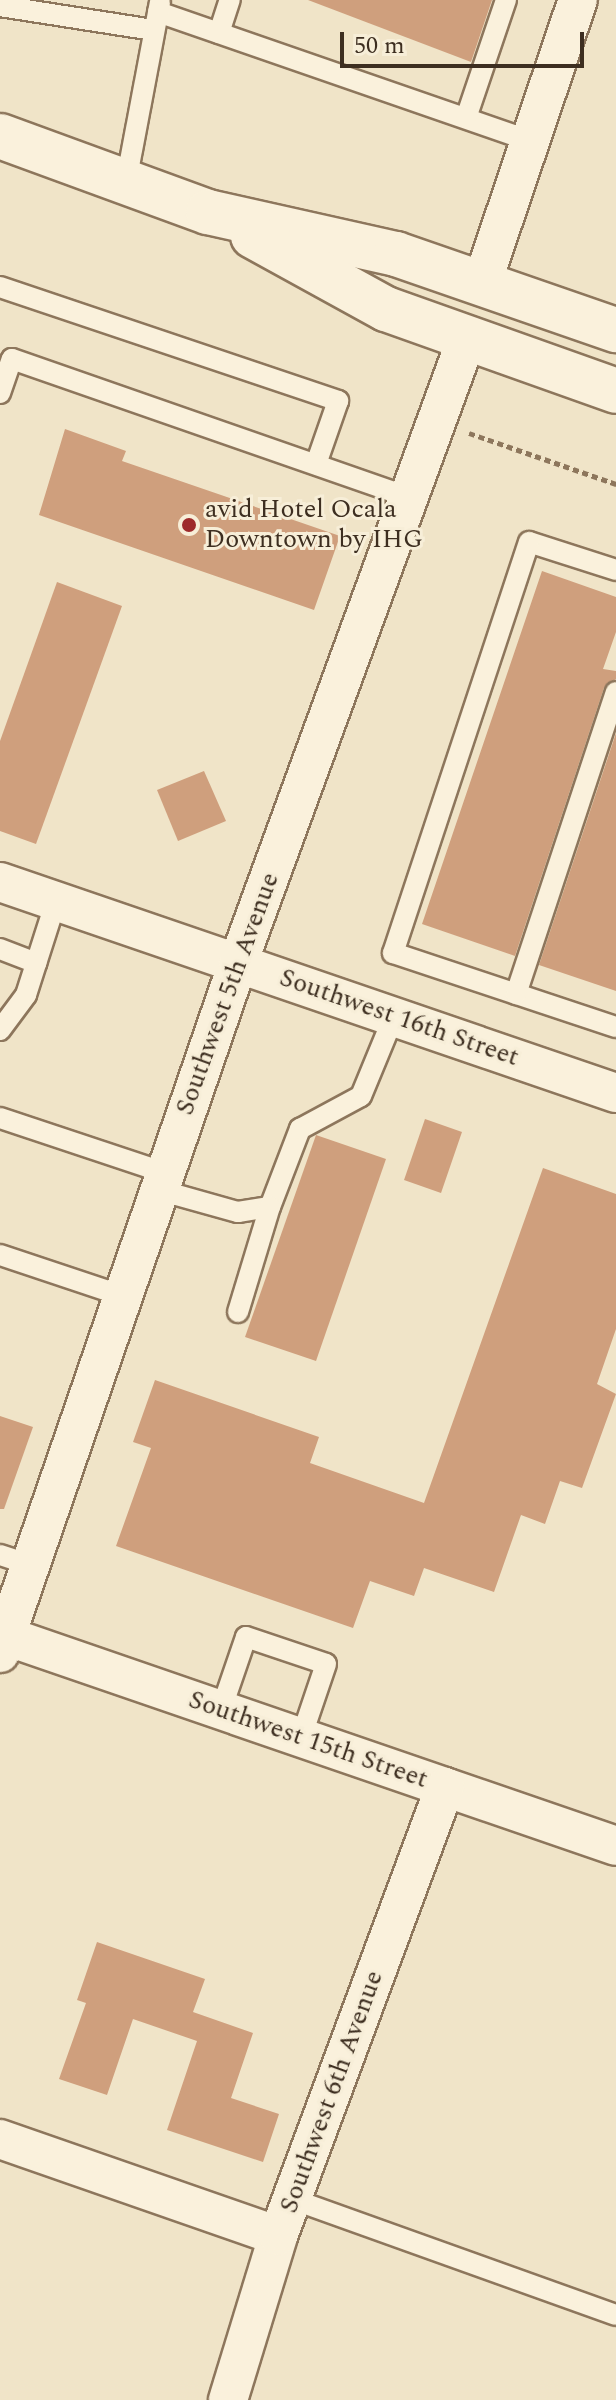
<!DOCTYPE html>
<style>
body{margin:0}
#map{position:relative;width:616px;height:2400px;overflow:hidden;background:#f0e4c8;font-family:Spectral,serif}
div>[style]{position:absolute}
.building>*{inset:0;background:#cf9f7d}
.path>*{height:5px;margin-top:-2.5px;transform-origin:0;background:repeating-linear-gradient(90deg,#8d765c 0 6px,transparent 0 10px)}
.roads{filter:drop-shadow(2px 0 #8d765c) drop-shadow(-2px 0 #8d765c) drop-shadow(0 2px #8d765c) drop-shadow(0 -2px #8d765c)}
.service>*{height:20px;margin:-10px;padding:0 10px;transform-origin:10px;border-radius:10px;background:#faf1dc}
.minor>*{height:38px;margin:-19px;padding:0 19px;transform-origin:19px;border-radius:19px;background:#faf1dc}
.secondary>*{height:44px;margin:-22px;padding:0 22px;transform-origin:22px;border-radius:22px;background:#faf1dc}
.dots>*{width:22px;height:22px;translate:-50% -50%;box-sizing:border-box;border:4px solid #f7eed8;border-radius:50%}
span{translate:-50% -50%;white-space:nowrap;text-align:center;line-height:1.15;-webkit-text-stroke:6px #f7eed8;paint-order:stroke}
.poi-label{font-size:26px;color:#3d2e20}
.left{translate:0 -50%;text-align:left}
.street-label{font-size:26px;color:#3d2e20}
.scale{position:absolute;left:340px;top:32px;width:244px;height:36px;box-sizing:border-box;border:4px solid #3d2e20;border-top:0;padding-left:10px;font-size:24px;line-height:28px;white-space:nowrap;color:#3d2e20;-webkit-text-stroke:6px #f7eed8;paint-order:stroke}
</style>
<div id="map">
<div class="building">
<div style="clip-path:polygon(308px 0,492px 0,471px 62px)"></div>
<div style="clip-path:polygon(65px 429px,126px 451px,122px 461px,340px 536px,314px 610px,39px 515px)"></div>
<div style="clip-path:polygon(542px 571px,616px 597px,616px 632px,603px 669px,616px 671px,616px 679px,604px 688px,515px 956px,422px 924px)"></div>
<div style="clip-path:polygon(57px 582px,122px 606px,36px 844px,0 831px,0 741px)"></div>
<div style="clip-path:polygon(616px 733px,616px 991px,539px 965px)"></div>
<div style="clip-path:polygon(204px 771px,226px 821px,178px 841px,157px 790px)"></div>
<div style="clip-path:polygon(425px 1119px,462px 1132px,441px 1193px,404px 1180px)"></div>
<div style="clip-path:polygon(316px 1135px,386px 1159px,316px 1361px,245px 1337px)"></div>
<div style="clip-path:polygon(543px 1168px,616px 1194px,616px 1329px,597px 1384px,616px 1394px,582px 1488px,560px 1481px,545px 1524px,521px 1515px,494px 1592px,424px 1568px,414px 1596px,370px 1581px,353px 1628px,116px 1546px,151px 1448px,133px 1442px,155px 1380px,319px 1437px,310px 1463px,424px 1503px)"></div>
<div style="clip-path:polygon(0 1416px,33px 1427px,4px 1509px,0 1509px)"></div>
<div style="clip-path:polygon(97px 1942px,205px 1979px,193px 2012px,253px 2033px,231px 2098px,279px 2114px,263px 2162px,167px 2130px,197px 2041px,133px 2019px,107px 2095px,59px 2079px,86px 2003px,77px 2000px)"></div>
</div>
<div class="path">
<div style="left:469px;top:433px;width:156px;rotate:19.1deg"></div>
</div>
<div class="roads">
<div class="service">
<div style="left:0;top:6px;width:155px;rotate:8.9deg"></div>
<div style="left:158px;top:12px;width:395px;rotate:19.1deg"></div>
<div style="left:219px;top:33px;width:35px;rotate:-72deg"></div>
<div style="left:466px;top:118px;width:125px;rotate:-71.3deg"></div>
<div style="left:126px;top:182px;width:183px;rotate:-79.3deg"></div>
<div style="left:0;top:287px;width:357px;rotate:18.6deg"></div>
<div style="left:338px;top:401px;width:67px;rotate:109.2deg"></div>
<div style="left:0;top:393px;width:36px;rotate:-71deg"></div>
<div style="left:12px;top:359px;width:423px;rotate:19.2deg"></div>
<div style="left:616px;top:570px;width:91px;rotate:-162.2deg"></div>
<div style="left:529px;top:542px;width:433px;rotate:108.3deg"></div>
<div style="left:393px;top:953px;width:235px;rotate:18.4deg"></div>
<div style="left:0;top:949px;width:39px;rotate:21deg"></div>
<div style="left:516px;top:994px;width:318px;rotate:-71.7deg"></div>
<div style="left:0;top:1030px;width:44px;rotate:-53.4deg"></div>
<div style="left:26px;top:995px;width:99px;rotate:-72.3deg"></div>
<div style="left:0;top:1118px;width:174px;rotate:18.4deg"></div>
<div style="left:159px;top:1190px;width:82px;rotate:15.6deg"></div>
<div style="left:238px;top:1212px;width:32px;rotate:-9deg"></div>
<div style="left:270px;top:1207px;width:84px;rotate:-69deg"></div>
<div style="left:300px;top:1129px;width:69px;rotate:-28.4deg"></div>
<div style="left:361px;top:1096px;width:87px;rotate:-67.6deg"></div>
<div style="left:0;top:1255px;width:130px;rotate:18.4deg"></div>
<div style="left:238px;top:1312px;width:110px;rotate:-73.1deg"></div>
<div style="left:0;top:1555px;width:32px;rotate:18deg"></div>
<div style="left:221px;top:1710px;width:77px;rotate:-71.1deg"></div>
<div style="left:246px;top:1637px;width:84px;rotate:18.6deg"></div>
<div style="left:326px;top:1664px;width:78px;rotate:108.7deg"></div>
<div style="left:292px;top:2199px;width:344px;rotate:19.7deg"></div>
</div>
<div class="minor">
<div style="left:482px;top:283px;width:299px;rotate:-71.3deg"></div>
<div style="left:0;top:882px;width:651px;rotate:18.91deg"></div>
<div style="left:0;top:1634px;width:651px;rotate:18.99deg"></div>
<div style="left:0;top:1653px;width:730px;rotate:-70.97deg"></div>
<div style="left:238px;top:963px;width:666px;rotate:-69.88deg"></div>
<div style="left:0;top:2139px;width:294px;rotate:19.2deg"></div>
<div style="left:228px;top:2400px;width:171px;rotate:-73deg"></div>
<div style="left:278px;top:2236px;width:479px;rotate:-69.6deg"></div>
</div>
<div class="secondary">
<div style="left:0;top:136px;width:221px;rotate:20.1deg"></div>
<div style="left:208px;top:212px;width:193px;rotate:12.6deg"></div>
<div style="left:396px;top:254px;width:233px;rotate:19.1deg"></div>
<div style="left:253px;top:236px;width:152px;rotate:28.8deg"></div>
<div style="left:386px;top:309px;width:244px;rotate:19.6deg"></div>
</div>
</div>
<div class="dots">
<div style="left:189px;top:525px;background:#9e2a2b"></div>
</div>
<div class="poi-label">
<span class="left" style="left:205px;top:525px">avid Hotel Ocala<br>Downtown by IHG</span>
</div>
<div class="street-label">
<span style="left:228px;top:994px;rotate:-70deg">Southwest 5th Avenue</span>
<span style="left:399px;top:1018px;rotate:19deg">Southwest 16th Street</span>
<span style="left:308px;top:1740px;rotate:19deg">Southwest 15th Street</span>
<span style="left:332px;top:2092px;rotate:-70deg">Southwest 6th Avenue</span>
</div>
<div class="scale">50 m</div>
</div>
